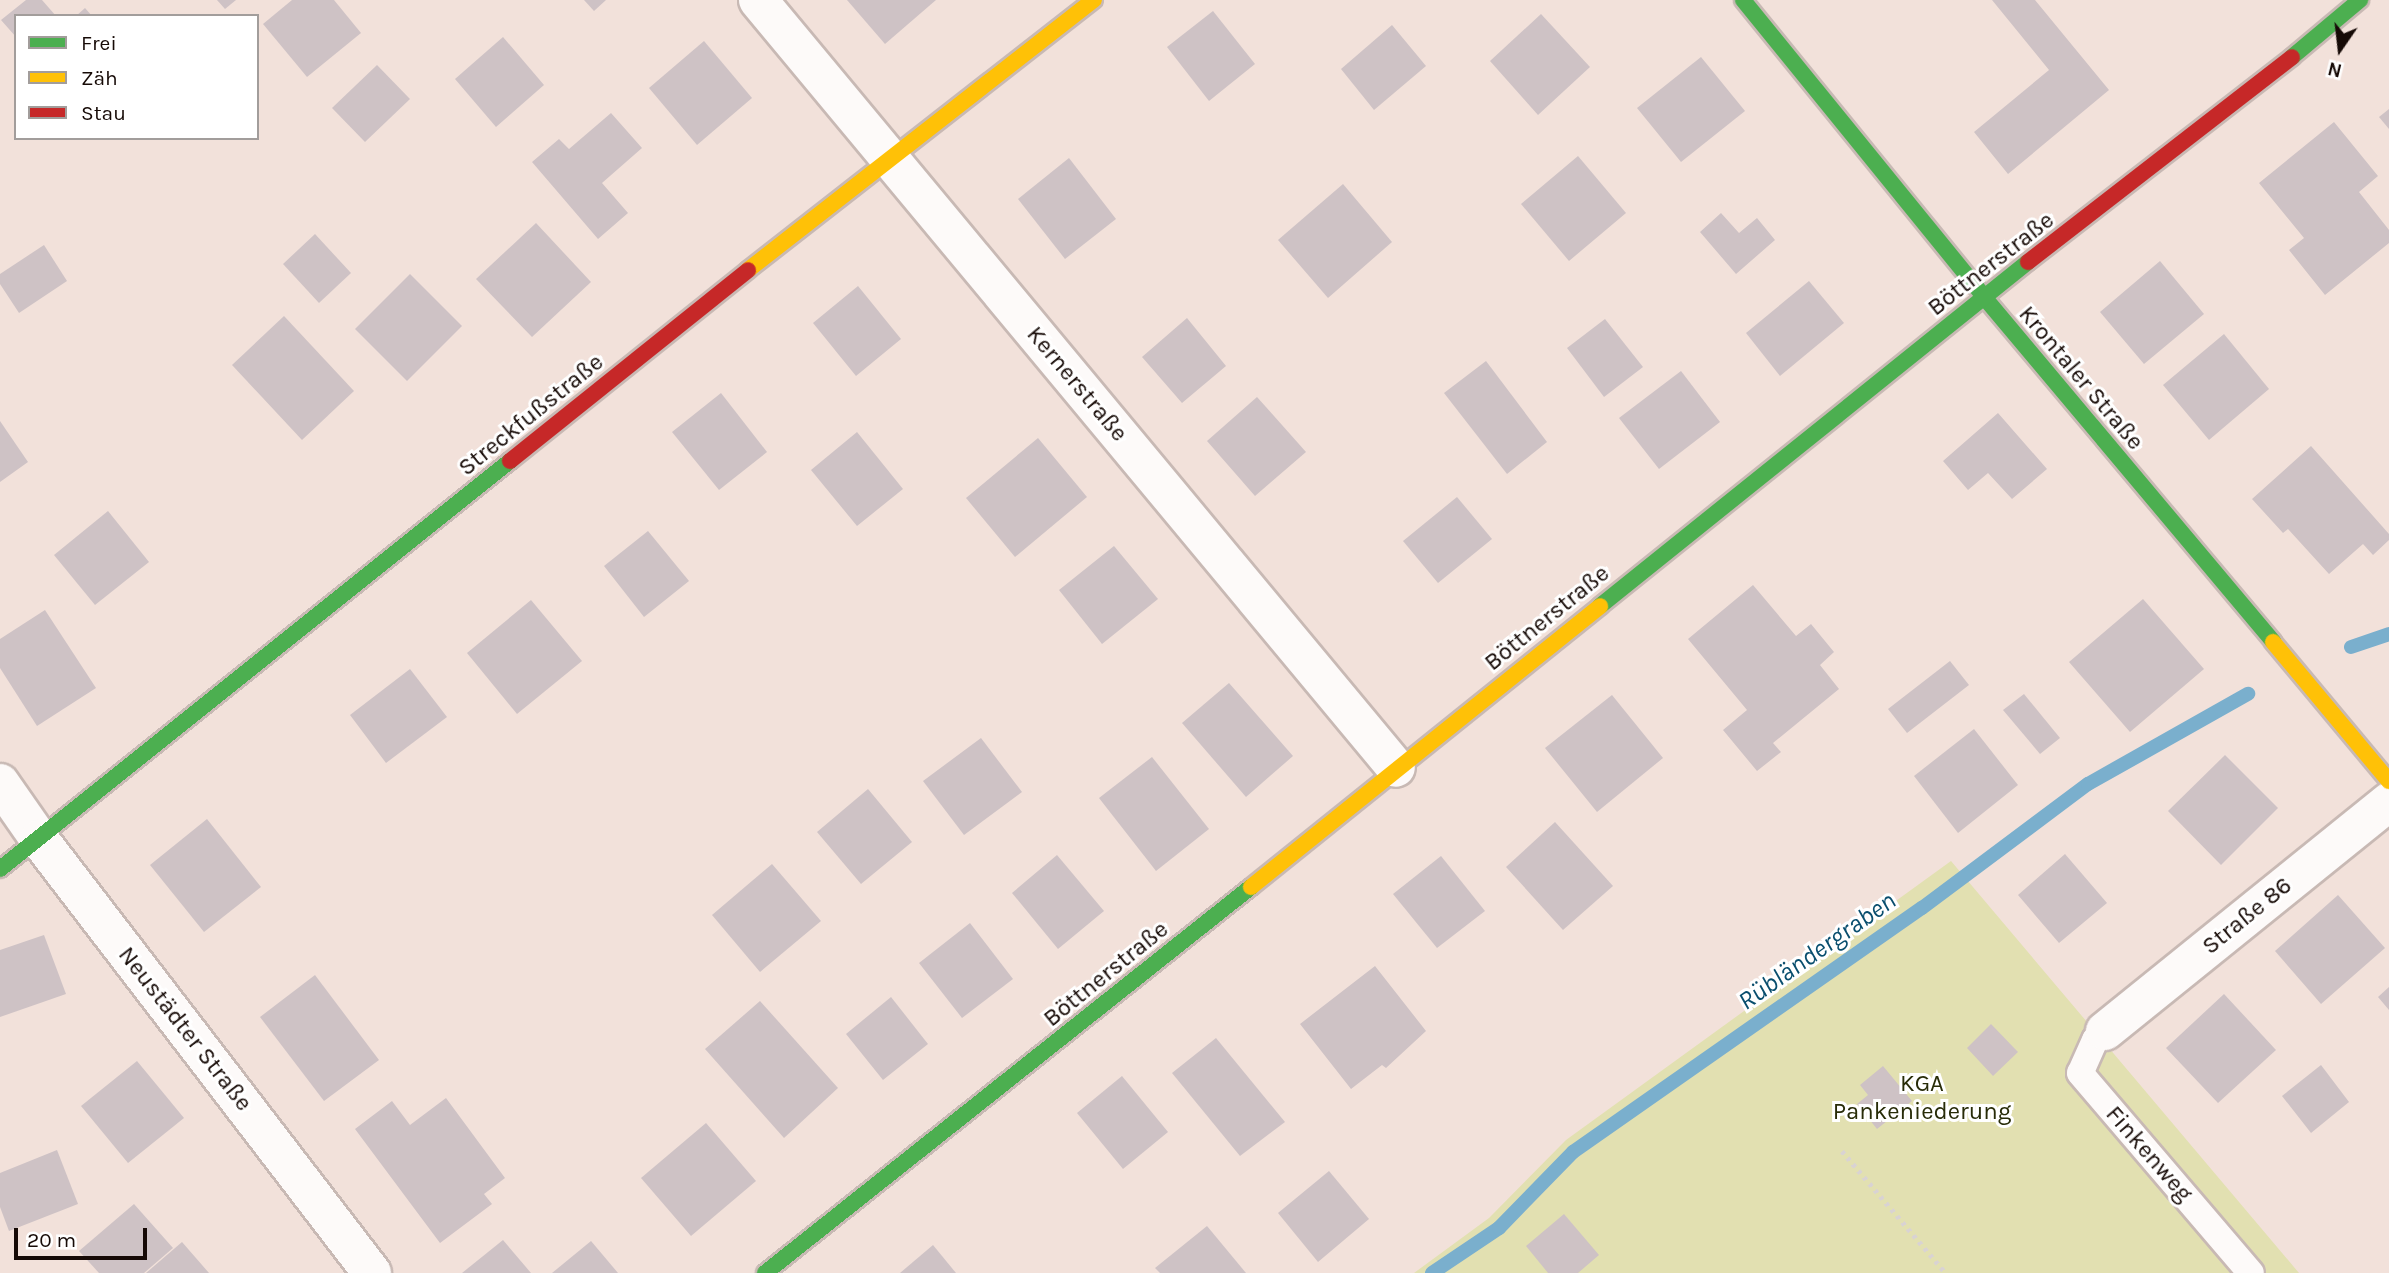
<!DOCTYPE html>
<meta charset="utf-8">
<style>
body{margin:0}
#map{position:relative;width:2389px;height:1273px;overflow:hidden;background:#f2e1da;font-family:Karla,sans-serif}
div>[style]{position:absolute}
.green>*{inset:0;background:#e2e0b1}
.stream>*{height:14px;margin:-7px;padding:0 7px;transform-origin:7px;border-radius:7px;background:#7aafcd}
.building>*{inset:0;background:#cec2c5}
.path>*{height:4.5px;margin-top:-2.25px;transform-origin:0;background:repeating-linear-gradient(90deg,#d9d3d2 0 3.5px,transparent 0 8.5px)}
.roads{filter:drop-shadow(2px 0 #c8b9b4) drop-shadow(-2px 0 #c8b9b4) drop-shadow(0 2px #c8b9b4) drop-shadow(0 -2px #c8b9b4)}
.lane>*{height:26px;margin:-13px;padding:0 13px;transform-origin:13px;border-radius:13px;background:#fdfaf9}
.street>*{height:38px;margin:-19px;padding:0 19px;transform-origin:19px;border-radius:19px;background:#fdfaf9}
.fast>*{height:16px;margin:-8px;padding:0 8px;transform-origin:8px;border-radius:8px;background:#4caf50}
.slow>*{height:16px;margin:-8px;padding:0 8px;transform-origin:8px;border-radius:8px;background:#ffc107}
.jam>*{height:16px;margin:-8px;padding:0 8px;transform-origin:8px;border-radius:8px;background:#c62828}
span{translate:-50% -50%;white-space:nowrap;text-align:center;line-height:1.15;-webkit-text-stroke:6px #fff;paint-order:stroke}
.street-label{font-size:24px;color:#160a06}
.park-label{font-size:24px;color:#282c08}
.water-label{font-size:26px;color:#094e6e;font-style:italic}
.legend{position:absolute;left:14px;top:14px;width:245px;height:126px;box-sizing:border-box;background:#fff;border:2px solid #a29d9b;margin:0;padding:9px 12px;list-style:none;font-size:21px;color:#160a06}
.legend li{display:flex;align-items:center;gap:14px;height:35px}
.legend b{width:35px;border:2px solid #a29d9b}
.north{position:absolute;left:2305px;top:14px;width:70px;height:70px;-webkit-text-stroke:5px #fff;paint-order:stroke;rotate:194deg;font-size:19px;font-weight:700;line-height:28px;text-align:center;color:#160a06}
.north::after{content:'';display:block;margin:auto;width:24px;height:32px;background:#160a06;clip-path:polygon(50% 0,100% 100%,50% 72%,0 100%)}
.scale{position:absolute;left:14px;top:1228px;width:133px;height:32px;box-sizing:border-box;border:4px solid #160a06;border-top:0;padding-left:9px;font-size:21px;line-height:24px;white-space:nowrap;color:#160a06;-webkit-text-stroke:5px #fff;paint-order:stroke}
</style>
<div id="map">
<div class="green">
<div style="clip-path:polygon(1951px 861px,2299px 1273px,1414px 1273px,1489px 1218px,1566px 1140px)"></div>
</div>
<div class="stream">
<div style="left:2351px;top:647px;width:40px;rotate:-18.9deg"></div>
<div style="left:1432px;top:1273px;width:81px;rotate:-33.9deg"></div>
<div style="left:1499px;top:1228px;width:106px;rotate:-45.8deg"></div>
<div style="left:1573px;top:1152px;width:426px;rotate:-35deg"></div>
<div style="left:1922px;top:908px;width:207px;rotate:-36.8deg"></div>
<div style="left:2088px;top:784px;width:184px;rotate:-29.4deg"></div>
</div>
<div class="building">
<div style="clip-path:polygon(26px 0,42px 0,56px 16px,16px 16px,16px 37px,1px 20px)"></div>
<div style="clip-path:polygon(217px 0,236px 0,225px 9px)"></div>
<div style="clip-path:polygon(292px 0,334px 0,361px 33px,307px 77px,263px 24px)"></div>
<div style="clip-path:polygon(584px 0,606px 0,594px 11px)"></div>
<div style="clip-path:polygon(847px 0,936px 0,885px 44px)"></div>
<div style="clip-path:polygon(1992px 0,2035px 0,2109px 90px,2008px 174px,1974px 132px,2049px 70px)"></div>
<div style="clip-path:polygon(85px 8px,92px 16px,76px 16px)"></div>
<div style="clip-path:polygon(1213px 11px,1255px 64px,1209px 101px,1167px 47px)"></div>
<div style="clip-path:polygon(1541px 14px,1590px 67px,1538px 115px,1490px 61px)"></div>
<div style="clip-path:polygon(1392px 25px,1426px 66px,1374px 110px,1341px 69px)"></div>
<div style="clip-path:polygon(503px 37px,544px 85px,496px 127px,455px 79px)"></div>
<div style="clip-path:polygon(704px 41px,752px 98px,697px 145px,649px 88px)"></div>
<div style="clip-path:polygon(1701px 57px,1745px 111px,1681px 162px,1637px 108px)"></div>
<div style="clip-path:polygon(377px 65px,410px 99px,365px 142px,332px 108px)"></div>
<div style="clip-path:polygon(2389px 109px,2389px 129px,2379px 117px)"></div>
<div style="clip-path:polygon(611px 113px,642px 148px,602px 183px,628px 213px,598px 239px,532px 162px,559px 139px,569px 149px)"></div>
<div style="clip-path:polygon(2334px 122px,2378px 176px,2359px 192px,2389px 230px,2389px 243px,2325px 295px,2289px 250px,2304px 238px,2259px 183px)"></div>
<div style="clip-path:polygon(1578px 156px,1626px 213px,1569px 261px,1521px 204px)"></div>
<div style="clip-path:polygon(1069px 158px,1116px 219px,1065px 259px,1018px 199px)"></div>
<div style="clip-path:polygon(1343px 184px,1392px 242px,1328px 298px,1278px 240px)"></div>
<div style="clip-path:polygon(1721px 213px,1739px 233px,1757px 218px,1775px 240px,1736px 274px,1700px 232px)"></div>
<div style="clip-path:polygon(536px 223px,591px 282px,532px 337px,476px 279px)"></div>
<div style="clip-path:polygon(315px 234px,351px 273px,319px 303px,283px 264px)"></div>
<div style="clip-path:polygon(44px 245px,67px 281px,19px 313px,0 284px,0 274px)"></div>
<div style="clip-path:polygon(2160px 261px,2204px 314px,2144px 364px,2100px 312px)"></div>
<div style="clip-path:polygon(410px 274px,462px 326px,407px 381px,355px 329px)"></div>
<div style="clip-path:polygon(1809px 281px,1844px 323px,1780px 376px,1746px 333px)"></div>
<div style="clip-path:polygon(858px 286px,901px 339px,856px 376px,813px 323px)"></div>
<div style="clip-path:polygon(284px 316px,354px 391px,302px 440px,232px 365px)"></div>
<div style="clip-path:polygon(1187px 318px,1226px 366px,1182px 403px,1142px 357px)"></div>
<div style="clip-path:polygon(1605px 319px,1643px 367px,1604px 397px,1567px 348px)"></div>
<div style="clip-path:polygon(2224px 334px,2269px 389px,2209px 440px,2163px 385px)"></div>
<div style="clip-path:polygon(1486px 361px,1547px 442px,1507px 474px,1444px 393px)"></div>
<div style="clip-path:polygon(1681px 371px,1720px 422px,1659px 469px,1619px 418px)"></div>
<div style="clip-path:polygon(721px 393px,767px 452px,719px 490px,672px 432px)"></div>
<div style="clip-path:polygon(1257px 397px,1306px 452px,1255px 496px,1207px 441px)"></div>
<div style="clip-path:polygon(1998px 413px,2047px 469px,2012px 499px,1988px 473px,1968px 490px,1943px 461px)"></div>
<div style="clip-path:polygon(0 421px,28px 462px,0 482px)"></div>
<div style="clip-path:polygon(857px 432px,903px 489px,857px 526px,811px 470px)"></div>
<div style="clip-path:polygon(1038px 438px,1087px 497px,1015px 557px,966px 498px)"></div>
<div style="clip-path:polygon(2311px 446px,2389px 534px,2389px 540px,2373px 555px,2363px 544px,2329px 574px,2288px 529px,2283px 533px,2252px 499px)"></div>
<div style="clip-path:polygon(1457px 497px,1492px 539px,1438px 583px,1403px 541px)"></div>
<div style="clip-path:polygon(108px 511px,149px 562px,95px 605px,54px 555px)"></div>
<div style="clip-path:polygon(648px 531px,689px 581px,644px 617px,604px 566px)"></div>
<div style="clip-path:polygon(1114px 546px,1158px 599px,1102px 644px,1059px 590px)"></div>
<div style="clip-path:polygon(1753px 585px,1796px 636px,1811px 624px,1834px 652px,1820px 665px,1839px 689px,1773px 743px,1781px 752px,1757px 771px,1723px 730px,1747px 710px,1688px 639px)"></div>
<div style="clip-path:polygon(2143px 599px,2204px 669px,2130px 732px,2069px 662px)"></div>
<div style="clip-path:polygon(531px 600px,582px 661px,517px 714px,467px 653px)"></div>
<div style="clip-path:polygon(45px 610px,96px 688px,37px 726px,0 668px,0 639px)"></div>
<div style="clip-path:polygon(1950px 661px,1969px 685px,1907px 733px,1888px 709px)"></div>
<div style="clip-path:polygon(410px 669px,447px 717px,386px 763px,350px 715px)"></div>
<div style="clip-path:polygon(1229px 683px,1293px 756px,1246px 797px,1182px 723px)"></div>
<div style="clip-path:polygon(2024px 694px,2060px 738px,2040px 754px,2003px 710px)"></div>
<div style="clip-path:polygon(1612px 695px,1663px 758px,1597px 812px,1545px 748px)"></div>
<div style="clip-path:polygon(1974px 729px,2018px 785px,1958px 833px,1914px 776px)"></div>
<div style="clip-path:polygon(981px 738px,1022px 792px,964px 835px,923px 781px)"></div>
<div style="clip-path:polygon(2225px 755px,2278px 808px,2221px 865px,2168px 811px)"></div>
<div style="clip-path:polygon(1152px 757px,1209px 829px,1156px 871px,1099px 798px)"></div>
<div style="clip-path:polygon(868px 789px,912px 842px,861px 884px,817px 832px)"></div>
<div style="clip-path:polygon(207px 819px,261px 887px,204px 932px,150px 865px)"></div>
<div style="clip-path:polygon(1555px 822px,1613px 886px,1563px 930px,1506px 867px)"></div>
<div style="clip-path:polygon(2065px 854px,2107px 903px,2059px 943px,2018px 895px)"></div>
<div style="clip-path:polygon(1057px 855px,1104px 911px,1058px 949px,1012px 893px)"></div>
<div style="clip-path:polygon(1441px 856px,1485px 911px,1437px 948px,1393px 894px)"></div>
<div style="clip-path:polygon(772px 864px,821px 921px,760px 972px,712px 915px)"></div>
<div style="clip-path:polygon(2338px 895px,2385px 948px,2321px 1004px,2275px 951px)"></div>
<div style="clip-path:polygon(970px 923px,1013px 979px,962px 1018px,919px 963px)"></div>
<div style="clip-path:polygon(44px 935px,66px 994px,0 1017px,0 950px)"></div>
<div style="clip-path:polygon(1375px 966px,1426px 1031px,1386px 1068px,1382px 1065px,1351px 1089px,1300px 1024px)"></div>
<div style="clip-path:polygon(315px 975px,379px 1060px,324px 1101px,260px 1017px)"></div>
<div style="clip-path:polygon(2389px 987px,2389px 1010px,2378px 997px)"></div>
<div style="clip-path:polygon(2224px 994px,2276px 1050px,2218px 1103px,2166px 1048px)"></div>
<div style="clip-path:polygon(891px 997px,928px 1044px,883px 1080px,846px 1034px)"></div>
<div style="clip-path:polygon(760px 1001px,838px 1088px,784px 1138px,705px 1049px)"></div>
<div style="clip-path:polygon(1991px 1024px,2018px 1052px,1993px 1076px,1967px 1048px)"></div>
<div style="clip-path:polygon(1216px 1038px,1285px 1122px,1240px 1156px,1172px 1073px)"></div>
<div style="clip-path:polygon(137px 1061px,184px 1118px,128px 1163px,81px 1106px)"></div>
<div style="clip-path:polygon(2321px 1065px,2349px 1102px,2311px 1133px,2282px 1096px)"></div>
<div style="clip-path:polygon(1883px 1066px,1912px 1101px,1877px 1129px,1857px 1104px,1868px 1095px,1860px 1085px)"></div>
<div style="clip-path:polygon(1122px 1076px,1168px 1132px,1123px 1169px,1077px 1113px)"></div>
<div style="clip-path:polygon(446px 1098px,505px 1178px,484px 1194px,492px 1204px,440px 1243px,355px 1129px,392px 1101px,410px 1125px)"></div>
<div style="clip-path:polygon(706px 1123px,756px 1181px,691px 1236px,641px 1178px)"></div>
<div style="clip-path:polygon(57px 1150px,78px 1204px,9px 1231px,0 1207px,0 1173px)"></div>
<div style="clip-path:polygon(1329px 1171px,1369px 1219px,1318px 1262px,1278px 1213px)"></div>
<div style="clip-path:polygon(134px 1204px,173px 1248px,144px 1273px,99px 1273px,79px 1251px)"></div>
<div style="clip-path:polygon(1564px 1214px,1599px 1255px,1578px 1273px,1548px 1273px,1526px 1246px)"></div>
<div style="clip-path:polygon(1207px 1226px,1246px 1273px,1160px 1273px,1155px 1268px)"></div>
<div style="clip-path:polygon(503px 1240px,531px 1273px,462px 1273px)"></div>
<div style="clip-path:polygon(591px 1241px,618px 1273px,552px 1273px)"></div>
<div style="clip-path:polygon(182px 1242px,209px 1273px,146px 1273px)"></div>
<div style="clip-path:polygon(933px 1245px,956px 1273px,900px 1273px)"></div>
</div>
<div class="path">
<div style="left:1842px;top:1151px;width:160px;rotate:49.6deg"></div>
</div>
<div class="roads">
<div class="lane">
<div style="left:2105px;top:1031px;width:13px;rotate:138deg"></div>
<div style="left:2095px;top:1040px;width:36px;rotate:114deg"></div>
<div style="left:2080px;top:1073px;width:263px;rotate:49.5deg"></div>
</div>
<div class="street">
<div style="left:758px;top:0;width:998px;rotate:50.28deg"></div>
<div style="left:0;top:783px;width:68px;rotate:55.1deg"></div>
<div style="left:39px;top:839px;width:547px;rotate:52.5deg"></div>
<div style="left:2105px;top:1031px;width:365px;rotate:-38.9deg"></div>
</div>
<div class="fast">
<div style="left:1743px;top:0;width:382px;rotate:50.9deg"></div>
<div style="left:1984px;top:297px;width:450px;rotate:50deg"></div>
<div style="left:2292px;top:57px;width:89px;rotate:-40deg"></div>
<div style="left:1600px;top:606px;width:549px;rotate:-38.79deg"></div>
<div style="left:0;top:869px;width:653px;rotate:-38.66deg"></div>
<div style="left:765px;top:1273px;width:621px;rotate:-38.46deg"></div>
</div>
<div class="slow">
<div style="left:748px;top:270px;width:439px;rotate:-38deg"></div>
<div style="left:2273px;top:642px;width:181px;rotate:50.2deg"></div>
<div style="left:1251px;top:887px;width:448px;rotate:-38.8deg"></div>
</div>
<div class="jam">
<div style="left:2028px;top:262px;width:334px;rotate:-37.8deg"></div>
<div style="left:510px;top:461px;width:305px;rotate:-38.7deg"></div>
</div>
</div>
<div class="street-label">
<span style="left:1991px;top:264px;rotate:-38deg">Böttnerstraße</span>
<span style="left:2081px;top:378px;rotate:50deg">Krontaler Straße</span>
<span style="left:1077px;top:384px;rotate:50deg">Kernerstraße</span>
<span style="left:531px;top:415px;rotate:-39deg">Streckfußstraße</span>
<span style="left:1547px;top:618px;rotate:-39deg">Böttnerstraße</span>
<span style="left:2247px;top:916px;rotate:-39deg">Straße 86</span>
<span style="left:1106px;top:974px;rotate:-39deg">Böttnerstraße</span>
<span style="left:185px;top:1029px;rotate:52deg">Neustädter Straße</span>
<span style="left:2149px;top:1154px;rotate:49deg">Finkenweg</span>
</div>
<div class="park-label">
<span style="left:1922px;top:1098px">KGA<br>Pankeniederung</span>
</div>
<div class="water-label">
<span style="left:1817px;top:951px;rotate:-35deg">Rübländergraben</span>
</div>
<ul class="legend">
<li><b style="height:9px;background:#4caf50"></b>Frei</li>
<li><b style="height:9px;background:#ffc107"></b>Zäh</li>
<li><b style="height:9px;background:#c62828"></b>Stau</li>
</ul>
<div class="north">N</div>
<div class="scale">20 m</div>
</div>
